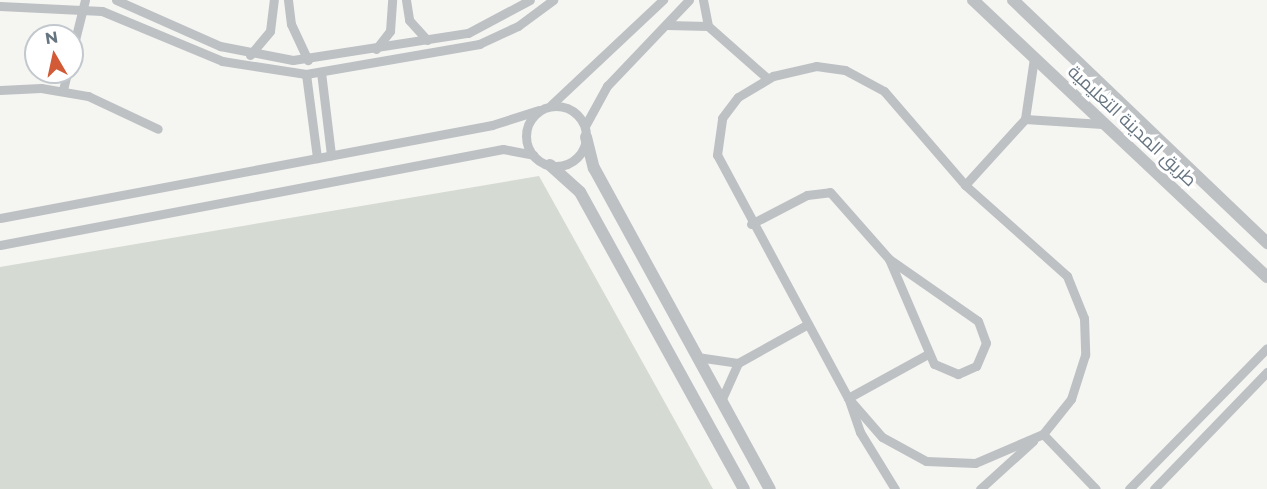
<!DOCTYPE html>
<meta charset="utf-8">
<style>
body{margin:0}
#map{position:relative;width:1267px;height:489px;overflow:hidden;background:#f5f5f2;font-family:Montserrat,Cairo,sans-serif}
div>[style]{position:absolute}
.green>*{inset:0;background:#d5dad2}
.minor>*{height:9px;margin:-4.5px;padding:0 4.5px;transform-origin:4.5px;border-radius:4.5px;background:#bdc1c4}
.minor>.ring{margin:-4.5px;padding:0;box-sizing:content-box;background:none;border:9px solid #bdc1c4;border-radius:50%}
.tertiary>*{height:12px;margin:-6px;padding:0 6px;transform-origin:6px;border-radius:6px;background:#bdc1c4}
span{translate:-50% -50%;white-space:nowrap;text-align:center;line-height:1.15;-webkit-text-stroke:6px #fff;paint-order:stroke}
.street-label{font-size:18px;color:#677581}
.north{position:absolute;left:24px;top:24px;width:60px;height:60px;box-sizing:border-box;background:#fff;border:2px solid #c2c8cd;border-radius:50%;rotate:351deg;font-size:16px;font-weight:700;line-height:24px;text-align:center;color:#677581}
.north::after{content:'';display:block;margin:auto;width:21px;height:27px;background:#d25a36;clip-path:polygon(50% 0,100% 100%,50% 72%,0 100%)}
</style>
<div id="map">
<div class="green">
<div style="clip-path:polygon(539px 176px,713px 489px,0 489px,0 267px)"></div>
</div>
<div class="minor">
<div style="left:116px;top:0;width:114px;rotate:23.9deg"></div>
<div style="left:220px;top:46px;width:74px;rotate:10.9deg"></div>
<div style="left:293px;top:60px;width:177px;rotate:-8.8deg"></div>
<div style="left:468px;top:33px;width:70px;rotate:-28deg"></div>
<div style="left:288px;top:0;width:24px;rotate:83deg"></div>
<div style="left:291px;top:24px;width:40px;rotate:65deg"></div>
<div style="left:406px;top:0;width:20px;rotate:81deg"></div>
<div style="left:409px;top:20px;width:27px;rotate:48deg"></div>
<div style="left:703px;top:0;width:26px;rotate:79deg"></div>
<div style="left:0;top:6px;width:102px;rotate:2.8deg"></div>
<div style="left:102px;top:11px;width:130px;rotate:22.6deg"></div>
<div style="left:222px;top:61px;width:85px;rotate:8.8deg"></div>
<div style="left:306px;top:74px;width:176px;rotate:-9.8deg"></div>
<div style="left:479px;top:44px;width:43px;rotate:-24.8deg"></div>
<div style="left:518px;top:26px;width:44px;rotate:-36.6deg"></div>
<div style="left:667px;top:25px;width:41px;rotate:1.4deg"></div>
<div style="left:708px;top:26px;width:79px;rotate:41.4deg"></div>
<div style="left:376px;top:49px;width:23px;rotate:-52deg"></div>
<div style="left:390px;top:31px;width:31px;rotate:-86deg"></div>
<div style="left:72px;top:52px;width:54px;rotate:-76deg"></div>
<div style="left:250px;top:55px;width:31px;rotate:-50deg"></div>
<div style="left:270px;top:31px;width:31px;rotate:-83deg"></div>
<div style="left:1034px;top:58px;width:62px;rotate:98.4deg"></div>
<div style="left:1025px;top:119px;width:77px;rotate:3.7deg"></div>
<div style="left:816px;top:66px;width:29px;rotate:8deg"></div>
<div style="left:845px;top:70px;width:44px;rotate:28.3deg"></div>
<div style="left:884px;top:91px;width:124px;rotate:49.2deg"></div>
<div style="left:965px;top:185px;width:137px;rotate:41.7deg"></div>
<div style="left:1067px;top:276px;width:45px;rotate:68deg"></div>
<div style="left:1084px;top:318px;width:37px;rotate:88deg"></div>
<div style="left:1085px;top:355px;width:46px;rotate:107.7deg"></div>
<div style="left:1071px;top:399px;width:45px;rotate:128.7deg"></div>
<div style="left:1043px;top:434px;width:74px;rotate:156.9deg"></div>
<div style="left:975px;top:463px;width:49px;rotate:-177.7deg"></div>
<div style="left:926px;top:461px;width:50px;rotate:-151.4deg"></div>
<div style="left:882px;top:437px;width:52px;rotate:-131.1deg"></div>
<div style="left:848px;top:398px;width:276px;rotate:-118.3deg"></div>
<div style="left:717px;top:155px;width:37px;rotate:-82deg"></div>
<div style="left:722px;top:118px;width:26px;rotate:-53deg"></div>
<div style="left:738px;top:97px;width:41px;rotate:-31deg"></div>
<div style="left:773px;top:76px;width:44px;rotate:-13.1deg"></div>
<div style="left:321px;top:72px;width:84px;rotate:83.1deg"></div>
<div style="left:306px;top:74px;width:85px;rotate:82.5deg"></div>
<div style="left:0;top:90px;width:41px;rotate:-2.8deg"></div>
<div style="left:41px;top:88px;width:48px;rotate:9.7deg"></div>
<div style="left:88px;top:96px;width:77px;rotate:25.2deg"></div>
<div style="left:63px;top:90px;width:18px;rotate:-77deg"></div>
<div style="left:551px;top:105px;width:154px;rotate:-43.2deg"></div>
<div class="ring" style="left:526px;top:106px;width:51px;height:51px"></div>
<div style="left:585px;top:126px;width:46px;rotate:-61.2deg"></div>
<div style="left:607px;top:86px;width:119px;rotate:-46.4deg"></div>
<div style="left:965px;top:185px;width:89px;rotate:-47.7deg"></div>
<div style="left:0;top:218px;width:501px;rotate:-10.7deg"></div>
<div style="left:492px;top:125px;width:49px;rotate:-17.7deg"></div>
<div style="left:751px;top:224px;width:63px;rotate:-27.4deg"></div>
<div style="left:807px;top:195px;width:23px;rotate:-7deg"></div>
<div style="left:830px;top:192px;width:89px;rotate:48.6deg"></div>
<div style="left:0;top:245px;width:512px;rotate:-10.81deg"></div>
<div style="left:503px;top:149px;width:31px;rotate:11deg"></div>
<div style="left:889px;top:259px;width:108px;rotate:34.9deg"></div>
<div style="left:978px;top:321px;width:23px;rotate:70deg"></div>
<div style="left:986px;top:343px;width:25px;rotate:113deg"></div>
<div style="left:976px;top:366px;width:20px;rotate:156deg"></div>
<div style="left:958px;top:374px;width:26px;rotate:-157deg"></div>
<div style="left:934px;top:364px;width:114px;rotate:-113.2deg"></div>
<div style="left:697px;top:357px;width:41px;rotate:8.3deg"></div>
<div style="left:721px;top:401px;width:42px;rotate:-65.9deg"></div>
<div style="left:738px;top:363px;width:80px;rotate:-29.1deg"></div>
<div style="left:1043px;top:434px;width:76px;rotate:46.1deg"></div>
<div style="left:895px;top:489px;width:67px;rotate:-121.6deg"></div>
<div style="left:860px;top:432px;width:36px;rotate:-109deg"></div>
<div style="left:848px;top:398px;width:91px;rotate:-28.8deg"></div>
<div style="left:980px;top:489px;width:72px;rotate:-42.2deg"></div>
<div style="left:1129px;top:489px;width:197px;rotate:-45.6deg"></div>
<div style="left:1154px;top:489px;width:163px;rotate:-46deg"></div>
</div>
<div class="tertiary">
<div style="left:973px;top:0;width:404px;rotate:43.3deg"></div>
<div style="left:1013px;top:0;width:352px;rotate:43.7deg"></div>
<div style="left:586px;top:137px;width:32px;rotate:76deg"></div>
<div style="left:594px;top:168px;width:366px;rotate:61.3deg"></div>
<div style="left:550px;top:165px;width:40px;rotate:42deg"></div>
<div style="left:580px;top:192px;width:339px;rotate:61.1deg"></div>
</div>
<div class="street-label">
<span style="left:1132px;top:126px;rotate:43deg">طريق المدينة التعليمية</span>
</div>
<div class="north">N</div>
</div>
